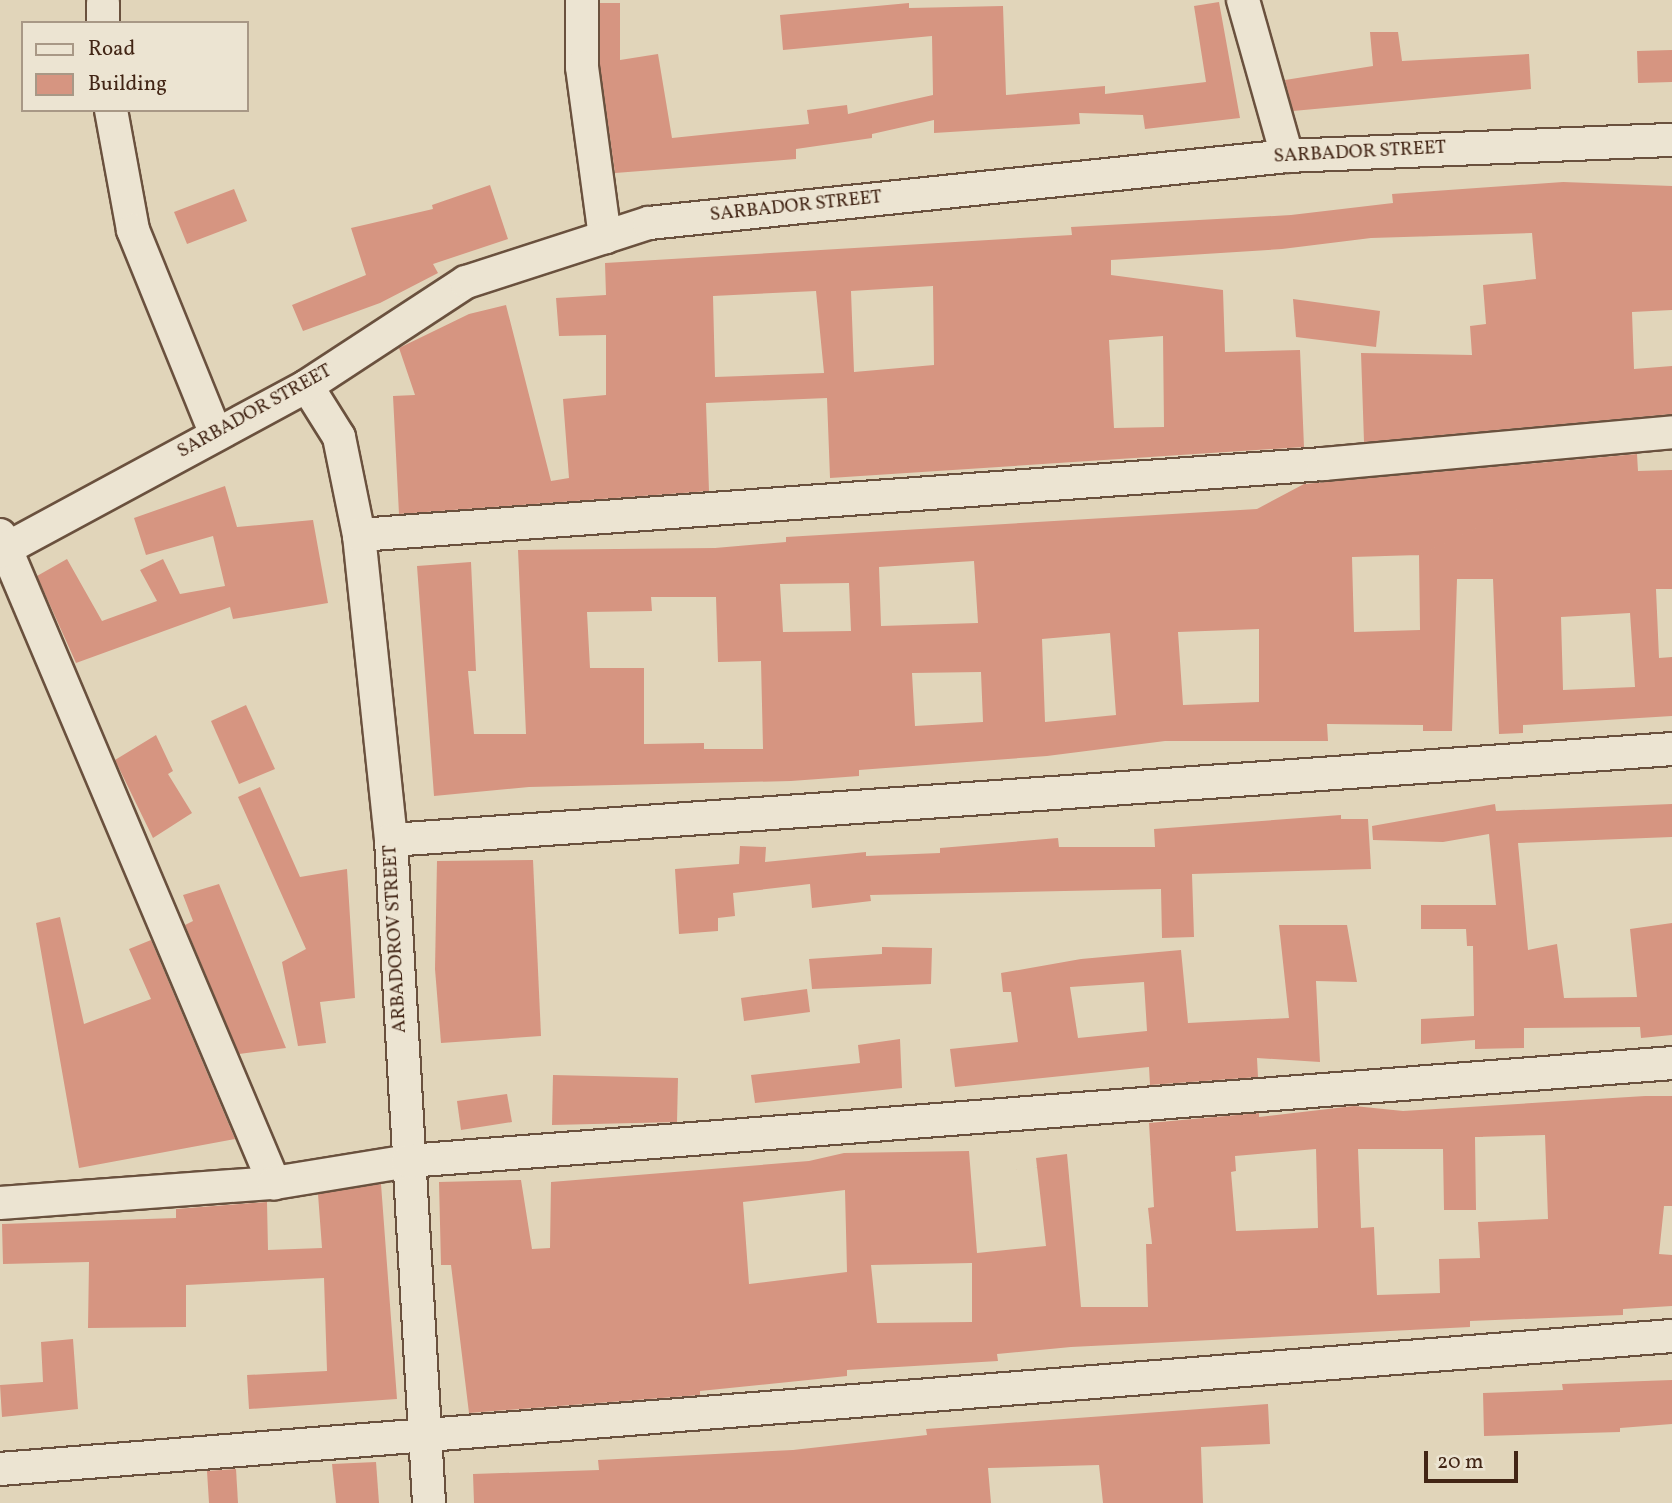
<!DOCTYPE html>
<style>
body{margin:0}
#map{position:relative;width:1672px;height:1503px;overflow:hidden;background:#e1d5ba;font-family:Vollkorn,serif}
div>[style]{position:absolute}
.building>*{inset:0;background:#d69581}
.roads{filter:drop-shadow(2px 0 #6a513e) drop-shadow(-2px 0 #6a513e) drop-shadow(0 2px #6a513e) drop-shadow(0 -2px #6a513e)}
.minor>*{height:32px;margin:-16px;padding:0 16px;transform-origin:16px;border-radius:16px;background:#ece4d2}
span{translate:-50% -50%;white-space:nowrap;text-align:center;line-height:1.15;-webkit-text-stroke:6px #ece4d2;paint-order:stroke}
.street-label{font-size:19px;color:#422515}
.legend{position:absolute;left:21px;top:21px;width:228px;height:91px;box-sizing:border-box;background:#ece4d2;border:2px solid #a89886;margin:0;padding:9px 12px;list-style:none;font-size:21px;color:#422515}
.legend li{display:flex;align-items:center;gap:14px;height:35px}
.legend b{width:35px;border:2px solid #a89886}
.scale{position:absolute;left:1424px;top:1451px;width:94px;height:32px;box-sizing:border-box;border:4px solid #422515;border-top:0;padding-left:9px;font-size:21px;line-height:24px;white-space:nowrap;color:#422515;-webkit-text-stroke:5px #ece4d2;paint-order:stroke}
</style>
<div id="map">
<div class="building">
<div style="clip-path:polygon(1219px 2px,1240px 118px,1145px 129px,1143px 115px,1079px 113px,1080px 124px,934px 133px,934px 120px,872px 134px,872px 138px,796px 149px,796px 159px,615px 173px,600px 66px,600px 3px,620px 3px,620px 60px,658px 54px,672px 138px,809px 124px,807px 110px,847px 105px,848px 114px,933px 95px,932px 36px,783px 50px,780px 15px,909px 3px,909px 8px,1003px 6px,1006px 95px,1105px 86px,1105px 94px,1206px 82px,1194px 6px)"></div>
<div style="clip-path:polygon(1370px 32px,1398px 32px,1402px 61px,1529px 54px,1531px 89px,1293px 111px,1285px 80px,1373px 66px)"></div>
<div style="clip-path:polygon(1672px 50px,1672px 82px,1638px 83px,1637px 51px)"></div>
<div style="clip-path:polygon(evenodd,1563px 182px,1672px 186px,1672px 310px,1632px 312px,1634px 369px,1672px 366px,1672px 414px,1364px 442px,1361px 353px,1472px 355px,1470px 326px,1486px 324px,1483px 285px,1536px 279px,1532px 233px,1371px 238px,1282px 249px,1111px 260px,1111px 275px,1223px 290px,1225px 352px,1300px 350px,1304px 447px,830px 478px,827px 398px,706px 403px,709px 491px,399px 514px,393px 396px,415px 395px,399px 348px,469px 314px,506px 305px,551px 481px,569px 478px,563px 399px,606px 395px,606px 335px,559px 336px,556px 298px,606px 295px,605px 263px,1072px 235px,1071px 227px,1291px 215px,1393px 203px,1392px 194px,1563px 182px,933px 286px,934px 365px,854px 372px,851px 291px,933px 286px,1563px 182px,816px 291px,824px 373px,715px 377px,713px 296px,816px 291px,1563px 182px,1163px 336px,1164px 427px,1114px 428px,1109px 340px,1163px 336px)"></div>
<div style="clip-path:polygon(490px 185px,508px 239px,433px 264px,438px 273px,380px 303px,303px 331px,292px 305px,366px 275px,351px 228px,433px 209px,432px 205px)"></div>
<div style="clip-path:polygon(234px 189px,247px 221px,187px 244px,174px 212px)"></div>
<div style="clip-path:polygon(1293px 299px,1380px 311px,1376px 347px,1296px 337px)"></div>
<div style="clip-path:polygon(evenodd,1637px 454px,1638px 471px,1672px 470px,1672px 589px,1656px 589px,1659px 658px,1672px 657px,1672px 716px,1523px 725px,1523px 733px,1499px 734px,1493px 579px,1457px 579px,1452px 731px,1423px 731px,1423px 725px,1327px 724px,1328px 741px,1165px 741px,1047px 756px,859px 770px,859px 776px,791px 781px,529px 787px,434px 796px,417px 566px,471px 562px,476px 671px,468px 671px,474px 734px,526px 734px,518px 550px,715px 548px,786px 542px,786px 537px,1257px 509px,1304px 484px,1637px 454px,1419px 555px,1420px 630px,1354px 632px,1352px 557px,1419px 555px,1637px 454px,974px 561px,978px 623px,881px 626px,879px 567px,974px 561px,1637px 454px,849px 583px,851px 631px,783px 632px,780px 584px,849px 583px,1637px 454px,651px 597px,716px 597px,718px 662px,761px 661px,763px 749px,704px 749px,704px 743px,644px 744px,644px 668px,590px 668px,587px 612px,652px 611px,651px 597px,1637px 454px,1630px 613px,1635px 687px,1563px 690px,1561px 617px,1630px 613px,1637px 454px,1259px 629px,1259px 702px,1183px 705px,1178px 632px,1259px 629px,1637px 454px,1110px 633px,1116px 715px,1045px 722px,1042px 639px,1110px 633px,1637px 454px,981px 672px,983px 722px,915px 726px,912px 673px,981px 672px)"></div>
<div style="clip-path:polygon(225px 486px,237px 527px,313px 520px,328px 603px,233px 619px,230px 607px,76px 663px,37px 576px,67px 559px,102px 621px,157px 601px,140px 570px,163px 559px,180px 594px,225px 586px,213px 536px,146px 555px,134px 518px)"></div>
<div style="clip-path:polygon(246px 705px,275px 769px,239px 784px,211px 721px)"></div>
<div style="clip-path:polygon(156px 735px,173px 771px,168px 774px,192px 813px,153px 838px,115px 760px)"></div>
<div style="clip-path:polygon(260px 787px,300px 877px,347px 869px,355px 998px,320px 1002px,326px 1043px,298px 1046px,282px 962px,306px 949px,238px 797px)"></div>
<div style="clip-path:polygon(1495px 804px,1496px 811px,1672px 804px,1672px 837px,1518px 843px,1528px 950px,1557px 944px,1564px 998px,1637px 997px,1630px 929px,1672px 923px,1672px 1035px,1641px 1038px,1640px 1027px,1524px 1028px,1524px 1048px,1475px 1049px,1475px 1040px,1421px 1044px,1421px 1019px,1474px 1016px,1473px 946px,1467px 946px,1466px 929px,1421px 929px,1421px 905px,1496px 905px,1489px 834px,1443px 842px,1373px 840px,1372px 826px)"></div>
<div style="clip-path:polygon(1341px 815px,1341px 819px,1368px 819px,1371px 869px,1192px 874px,1194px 937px,1162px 938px,1161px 889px,870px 895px,871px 901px,812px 908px,810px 884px,733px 893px,735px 916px,718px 918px,718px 931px,679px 934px,675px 869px,739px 864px,740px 846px,766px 847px,765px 862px,866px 852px,866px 856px,940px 853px,940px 848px,1058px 838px,1059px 847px,1155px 847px,1154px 829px)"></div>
<div style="clip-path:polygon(533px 860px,541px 1036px,441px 1043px,435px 969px,437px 861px)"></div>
<div style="clip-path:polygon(219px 884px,286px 1048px,239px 1054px,185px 925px,193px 921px,183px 895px)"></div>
<div style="clip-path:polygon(60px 917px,84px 1024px,151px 999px,129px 949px,151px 940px,235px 1139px,79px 1168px,36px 923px)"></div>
<div style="clip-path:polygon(evenodd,1279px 925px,1347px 925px,1357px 982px,1316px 981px,1320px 1062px,1257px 1058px,1258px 1077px,1150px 1085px,1149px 1067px,955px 1087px,950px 1049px,1018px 1042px,1011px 992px,1003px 992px,1001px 973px,1081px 959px,1181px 950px,1188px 1023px,1289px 1018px,1279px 925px,1144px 982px,1147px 1031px,1078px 1038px,1070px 987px,1144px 982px)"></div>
<div style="clip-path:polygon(882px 947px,932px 948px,931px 984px,812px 989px,809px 959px,882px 954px)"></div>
<div style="clip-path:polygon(807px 989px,810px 1012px,744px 1021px,741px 998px)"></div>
<div style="clip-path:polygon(900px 1039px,902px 1088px,755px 1103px,751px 1075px,860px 1063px,858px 1045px)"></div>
<div style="clip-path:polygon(553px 1075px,678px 1078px,677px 1122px,552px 1125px)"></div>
<div style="clip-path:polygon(507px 1094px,512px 1122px,461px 1130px,457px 1101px)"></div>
<div style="clip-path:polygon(evenodd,1645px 1096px,1672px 1096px,1672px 1206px,1664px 1206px,1659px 1254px,1672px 1255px,1672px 1306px,1623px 1309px,1623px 1315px,1470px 1321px,1470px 1327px,1071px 1347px,997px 1354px,998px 1361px,847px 1370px,847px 1376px,700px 1391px,700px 1395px,469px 1413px,451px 1265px,441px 1265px,439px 1182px,521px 1180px,532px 1249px,550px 1248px,551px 1182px,809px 1161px,844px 1153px,969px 1151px,977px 1253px,1046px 1246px,1036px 1158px,1067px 1154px,1081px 1307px,1148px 1307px,1146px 1244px,1152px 1244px,1148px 1208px,1154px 1207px,1149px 1123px,1259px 1113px,1259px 1117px,1354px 1106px,1403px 1111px,1645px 1096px,1545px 1135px,1548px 1219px,1478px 1222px,1480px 1258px,1439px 1259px,1440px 1293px,1377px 1295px,1374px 1227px,1361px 1228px,1358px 1149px,1443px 1149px,1444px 1210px,1476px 1210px,1475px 1137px,1545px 1135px,1645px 1096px,1316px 1149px,1318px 1228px,1236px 1231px,1231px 1172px,1236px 1171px,1235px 1156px,1316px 1149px,1645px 1096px,845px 1190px,847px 1272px,749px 1284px,743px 1202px,845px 1190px,1645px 1096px,972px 1263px,972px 1322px,877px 1323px,871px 1265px,972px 1263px)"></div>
<div style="clip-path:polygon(381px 1184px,397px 1399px,249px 1409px,247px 1375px,327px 1371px,324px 1278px,186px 1285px,186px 1327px,88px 1328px,89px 1262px,3px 1264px,2px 1224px,176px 1218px,176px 1209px,267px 1202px,268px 1250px,322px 1248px,318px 1194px)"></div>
<div style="clip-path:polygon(73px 1339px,78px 1409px,2px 1417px,0 1385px,43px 1382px,41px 1342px)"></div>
<div style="clip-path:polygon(1672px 1380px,1672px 1424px,1620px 1428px,1620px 1432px,1484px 1436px,1483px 1393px,1563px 1390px,1562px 1384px)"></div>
<div style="clip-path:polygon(1268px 1404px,1270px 1444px,1201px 1447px,1203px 1503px,1103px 1503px,1099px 1465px,988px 1468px,991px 1503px,474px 1503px,473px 1474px,599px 1470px,598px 1460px,793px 1450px,927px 1435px,926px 1429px)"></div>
<div style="clip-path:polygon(376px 1462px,379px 1503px,336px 1503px,332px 1464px)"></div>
<div style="clip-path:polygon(236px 1469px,238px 1503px,209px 1503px,207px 1471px)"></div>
</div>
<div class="roads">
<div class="minor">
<div style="left:582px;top:0;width:67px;rotate:90deg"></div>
<div style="left:582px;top:67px;width:172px;rotate:82.3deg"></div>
<div style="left:1243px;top:0;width:162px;rotate:74.2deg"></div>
<div style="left:103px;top:3px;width:20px;rotate:90deg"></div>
<div style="left:111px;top:110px;width:122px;rotate:79.6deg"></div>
<div style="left:133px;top:230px;width:220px;rotate:67.9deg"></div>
<div style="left:307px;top:386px;width:60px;rotate:57.9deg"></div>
<div style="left:339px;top:437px;width:100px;rotate:78.5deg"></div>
<div style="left:359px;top:535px;width:307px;rotate:84deg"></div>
<div style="left:391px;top:840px;width:664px;rotate:86.72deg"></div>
<div style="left:0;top:535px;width:704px;rotate:67.08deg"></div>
<div style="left:359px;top:535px;width:967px;rotate:-4.21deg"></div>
<div style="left:1323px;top:464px;width:350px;rotate:-5.2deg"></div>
<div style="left:0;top:552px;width:349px;rotate:-28.4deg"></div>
<div style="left:307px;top:386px;width:190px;rotate:-33.2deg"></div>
<div style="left:466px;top:282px;width:192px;rotate:-17.9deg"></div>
<div style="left:649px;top:223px;width:642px;rotate:-5.99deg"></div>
<div style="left:1287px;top:156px;width:385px;rotate:-2.4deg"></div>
<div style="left:391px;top:840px;width:1284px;rotate:-4.06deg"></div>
<div style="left:0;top:1203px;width:275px;rotate:-4.2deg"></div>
<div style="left:274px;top:1183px;width:136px;rotate:-9.3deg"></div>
<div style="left:408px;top:1161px;width:1268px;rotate:-4.43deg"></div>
<div style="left:0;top:1469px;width:1677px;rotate:-4.55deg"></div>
</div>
</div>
<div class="street-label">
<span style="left:1360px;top:153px;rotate:-3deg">SARBADOR STREET</span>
<span style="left:796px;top:207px;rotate:-6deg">SARBADOR STREET</span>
<span style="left:255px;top:412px;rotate:-29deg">SARBADOR STREET</span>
<span style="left:396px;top:939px;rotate:-93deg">ARBADOROV STREET</span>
</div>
<ul class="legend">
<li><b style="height:9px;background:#ece4d2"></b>Road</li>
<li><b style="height:19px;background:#d69581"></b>Building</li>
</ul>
<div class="scale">20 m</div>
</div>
